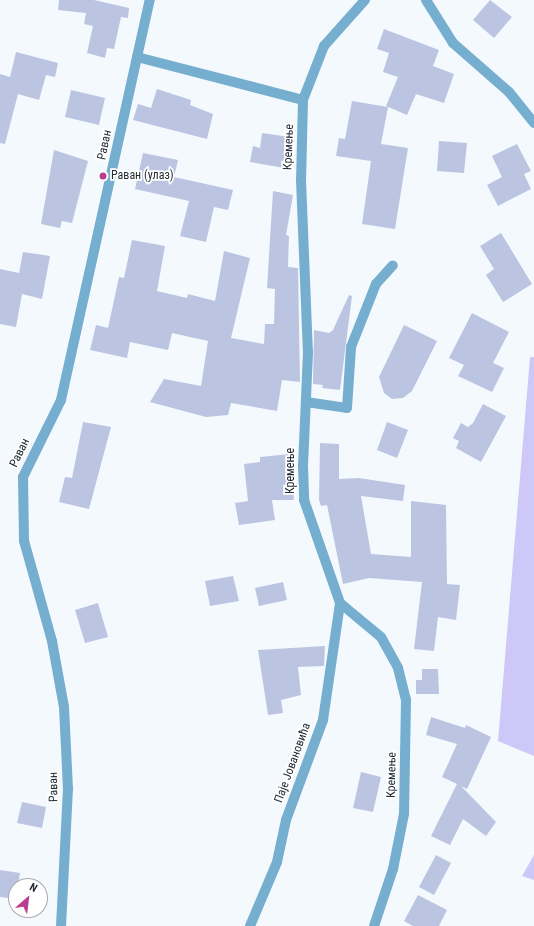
<!DOCTYPE html>
<meta charset="utf-8">
<style>
body{margin:0}
#map{position:relative;width:534px;height:926px;overflow:hidden;background:#f4f9fe;font-family:"Roboto Condensed",sans-serif}
div>[style]{position:absolute}
.green>*{inset:0;background:#cdc8f8}
.building>*{inset:0;background:#bbc5e2}
.lane>*{height:10px;margin:-5px;padding:0 5px;transform-origin:5px;border-radius:5px;background:#76aecf}
.street>*{height:10px;margin:-5px;padding:0 5px;transform-origin:5px;border-radius:5px;background:#76aecf}
.dots>*{width:11px;height:11px;translate:-50% -50%;box-sizing:border-box;border:2px solid #fff;border-radius:50%}
span{translate:-50% -50%;white-space:nowrap;text-align:center;line-height:1.15;-webkit-text-stroke:3.5px #fff;paint-order:stroke}
.street-label{font-size:12px;color:#232b34}
.poi-label{font-size:12px;color:#232b34}
.left{translate:0 -50%;text-align:left}
.north{position:absolute;left:8px;top:878px;width:40px;height:40px;box-sizing:border-box;background:#fff;border:1px solid #a7aaae;border-radius:50%;rotate:28deg;font-size:11px;font-weight:700;line-height:16px;text-align:center;color:#232b34}
.north::after{content:'';display:block;margin:auto;width:14px;height:18px;background:#bb3e8e;clip-path:polygon(50% 0,100% 100%,50% 72%,0 100%)}
</style>
<div id="map">
<div class="green">
<div style="clip-path:polygon(530px 357px,534px 357px,534px 756px,498px 741px)"></div>
<div style="clip-path:polygon(534px 855px,534px 880px,522px 876px)"></div>
</div>
<div class="building">
<div style="clip-path:polygon(59px 0,94px 0,129px 8px,128px 18px,121px 17px,114px 49px,107px 48px,105px 58px,87px 53px,93px 26px,84px 24px,86px 13px,58px 10px)"></div>
<div style="clip-path:polygon(490px 0,512px 17px,494px 38px,473px 20px)"></div>
<div style="clip-path:polygon(384px 29px,439px 50px,433px 66px,454px 74px,444px 103px,416px 94px,407px 115px,386px 106px,398px 77px,383px 72px,389px 53px,377px 49px)"></div>
<div style="clip-path:polygon(16px 52px,58px 63px,55px 77px,46px 75px,39px 100px,18px 94px,5px 144px,0 143px,0 74px,10px 77px)"></div>
<div style="clip-path:polygon(157px 89px,191px 100px,190px 105px,213px 114px,207px 139px,133px 120px,138px 104px,151px 108px)"></div>
<div style="clip-path:polygon(71px 90px,105px 98px,99px 125px,65px 117px)"></div>
<div style="clip-path:polygon(352px 101px,388px 107px,381px 144px,408px 148px,395px 229px,362px 224px,371px 161px,336px 156px,339px 138px,345px 139px)"></div>
<div style="clip-path:polygon(262px 133px,290px 137px,284px 168px,250px 162px,253px 146px,260px 148px)"></div>
<div style="clip-path:polygon(439px 141px,467px 143px,464px 173px,437px 171px)"></div>
<div style="clip-path:polygon(517px 144px,531px 171px,524px 174px,531px 189px,498px 206px,487px 185px,502px 177px,492px 156px)"></div>
<div style="clip-path:polygon(54px 150px,88px 161px,72px 223px,62px 221px,60px 228px,41px 224px)"></div>
<div style="clip-path:polygon(143px 153px,178px 160px,174px 177px,233px 190px,228px 210px,214px 207px,206px 242px,180px 236px,189px 201px,135px 189px)"></div>
<div style="clip-path:polygon(273px 191px,293px 195px,286px 235px,289px 236px,288px 267px,298px 268px,300px 382px,282px 380px,277px 411px,231px 403px,228px 415px,206px 417px,150px 402px,164px 379px,201px 386px,208px 341px,172px 333px,168px 350px,130px 342px,127px 358px,90px 350px,96px 325px,108px 328px,119px 277px,124px 278px,132px 240px,165px 246px,157px 291px,187px 298px,188px 294px,215px 301px,224px 251px,250px 258px,231px 338px,264px 344px,265px 324px,274px 324px,275px 289px,267px 288px)"></div>
<div style="clip-path:polygon(501px 233px,532px 284px,503px 302px,486px 275px,494px 269px,480px 246px)"></div>
<div style="clip-path:polygon(23px 252px,50px 256px,42px 299px,22px 294px,16px 327px,0 324px,0 269px,19px 273px)"></div>
<div style="clip-path:polygon(349px 295px,352px 296px,340px 390px,322px 388px,323px 385px,313px 384px,314px 330px,329px 333px,333px 330px)"></div>
<div style="clip-path:polygon(472px 313px,509px 332px,493px 363px,504px 368px,492px 392px,458px 376px,464px 365px,449px 358px)"></div>
<div style="clip-path:polygon(404px 325px,437px 341px,412px 391px,403px 398px,392px 399px,384px 393px,379px 377px)"></div>
<div style="clip-path:polygon(483px 404px,506px 416px,481px 462px,456px 448px,459px 441px,453px 438px,461px 423px,468px 427px,473px 423px)"></div>
<div style="clip-path:polygon(83px 422px,111px 427px,89px 509px,59px 502px,65px 477px,72px 478px)"></div>
<div style="clip-path:polygon(387px 422px,408px 430px,397px 458px,377px 450px)"></div>
<div style="clip-path:polygon(320px 443px,339px 444px,339px 479px,359px 478px,405px 485px,403px 501px,361px 496px,371px 554px,411px 557px,411px 501px,446px 505px,447px 584px,460px 585px,456px 620px,438px 617px,434px 651px,414px 649px,422px 582px,369px 578px,343px 584px,327px 505px,321px 506px,319px 500px)"></div>
<div style="clip-path:polygon(290px 454px,294px 500px,272px 500px,275px 520px,239px 525px,235px 503px,248px 501px,244px 464px,260px 462px,260px 457px)"></div>
<div style="clip-path:polygon(233px 576px,239px 601px,210px 606px,205px 581px)"></div>
<div style="clip-path:polygon(283px 582px,287px 600px,259px 606px,255px 588px)"></div>
<div style="clip-path:polygon(98px 603px,108px 637px,85px 643px,75px 610px)"></div>
<div style="clip-path:polygon(325px 646px,324px 666px,298px 667px,301px 695px,281px 700px,283px 713px,268px 715px,258px 650px)"></div>
<div style="clip-path:polygon(422px 669px,438px 669px,439px 694px,416px 694px,416px 680px,422px 680px)"></div>
<div style="clip-path:polygon(431px 717px,465px 728px,466px 725px,491px 737px,467px 789px,461px 786px,496px 822px,486px 836px,463px 819px,450px 845px,431px 836px,457px 784px,442px 777px,457px 744px,426px 735px)"></div>
<div style="clip-path:polygon(361px 772px,381px 777px,373px 812px,353px 808px)"></div>
<div style="clip-path:polygon(22px 802px,46px 807px,42px 828px,17px 823px)"></div>
<div style="clip-path:polygon(436px 855px,451px 863px,434px 895px,419px 887px)"></div>
<div style="clip-path:polygon(0 870px,20px 873px,16px 899px,0 897px)"></div>
<div style="clip-path:polygon(418px 895px,447px 910px,439px 926px,413px 926px,404px 921px)"></div>
</div>
<div class="lane">
<div style="left:306px;top:402px;width:41px;rotate:8.3deg"></div>
<div style="left:347px;top:408px;width:61px;rotate:-86.2deg"></div>
<div style="left:351px;top:347px;width:68px;rotate:-68.4deg"></div>
<div style="left:376px;top:284px;width:25px;rotate:-48deg"></div>
</div>
<div class="street">
<div style="left:365px;top:0;width:62px;rotate:131.7deg"></div>
<div style="left:324px;top:46px;width:58px;rotate:111.3deg"></div>
<div style="left:303px;top:100px;width:80px;rotate:91.4deg"></div>
<div style="left:301px;top:180px;width:172px;rotate:87.7deg"></div>
<div style="left:308px;top:352px;width:114px;rotate:92.5deg"></div>
<div style="left:303px;top:466px;width:34px;rotate:88deg"></div>
<div style="left:304px;top:500px;width:109px;rotate:70.7deg"></div>
<div style="left:340px;top:603px;width:53px;rotate:39.7deg"></div>
<div style="left:381px;top:637px;width:35px;rotate:61deg"></div>
<div style="left:398px;top:668px;width:33px;rotate:76deg"></div>
<div style="left:406px;top:700px;width:114px;rotate:91deg"></div>
<div style="left:404px;top:814px;width:56px;rotate:101.3deg"></div>
<div style="left:393px;top:869px;width:60px;rotate:108.4deg"></div>
<div style="left:426px;top:0;width:51px;rotate:57.9deg"></div>
<div style="left:453px;top:43px;width:74px;rotate:41.2deg"></div>
<div style="left:509px;top:92px;width:40px;rotate:51deg"></div>
<div style="left:137px;top:57px;width:171px;rotate:14.5deg"></div>
<div style="left:61px;top:926px;width:137px;rotate:-87.1deg"></div>
<div style="left:68px;top:789px;width:82px;rotate:-92.8deg"></div>
<div style="left:64px;top:707px;width:67px;rotate:-100.3deg"></div>
<div style="left:52px;top:641px;width:104px;rotate:-105.6deg"></div>
<div style="left:24px;top:541px;width:64px;rotate:-90.9deg"></div>
<div style="left:23px;top:477px;width:86px;rotate:-63.7deg"></div>
<div style="left:61px;top:400px;width:410px;rotate:-77.5deg"></div>
<div style="left:250px;top:926px;width:69px;rotate:-67.1deg"></div>
<div style="left:277px;top:862px;width:43px;rotate:-77.9deg"></div>
<div style="left:286px;top:820px;width:107px;rotate:-69.7deg"></div>
<div style="left:323px;top:720px;width:118px;rotate:-81.7deg"></div>
</div>
<div class="dots">
<div style="left:103px;top:176px;background:#bb3e8e"></div>
</div>
<div class="street-label">
<span style="left:105px;top:145px;rotate:-78deg">Раван</span>
<span style="left:289px;top:147px;rotate:-88deg">Кремење</span>
<span style="left:20px;top:453px;rotate:-64deg">Раван</span>
<span style="left:291px;top:471px;rotate:-90deg">Кремење</span>
<span style="left:293px;top:763px;rotate:-70deg">Паје Јовановића</span>
<span style="left:392px;top:775px;rotate:-89deg">Кремење</span>
<span style="left:54px;top:787px;rotate:-91deg">Раван</span>
</div>
<div class="poi-label">
<span class="left" style="left:111px;top:176px">Раван (улаз)</span>
</div>
<div class="north">N</div>
</div>
